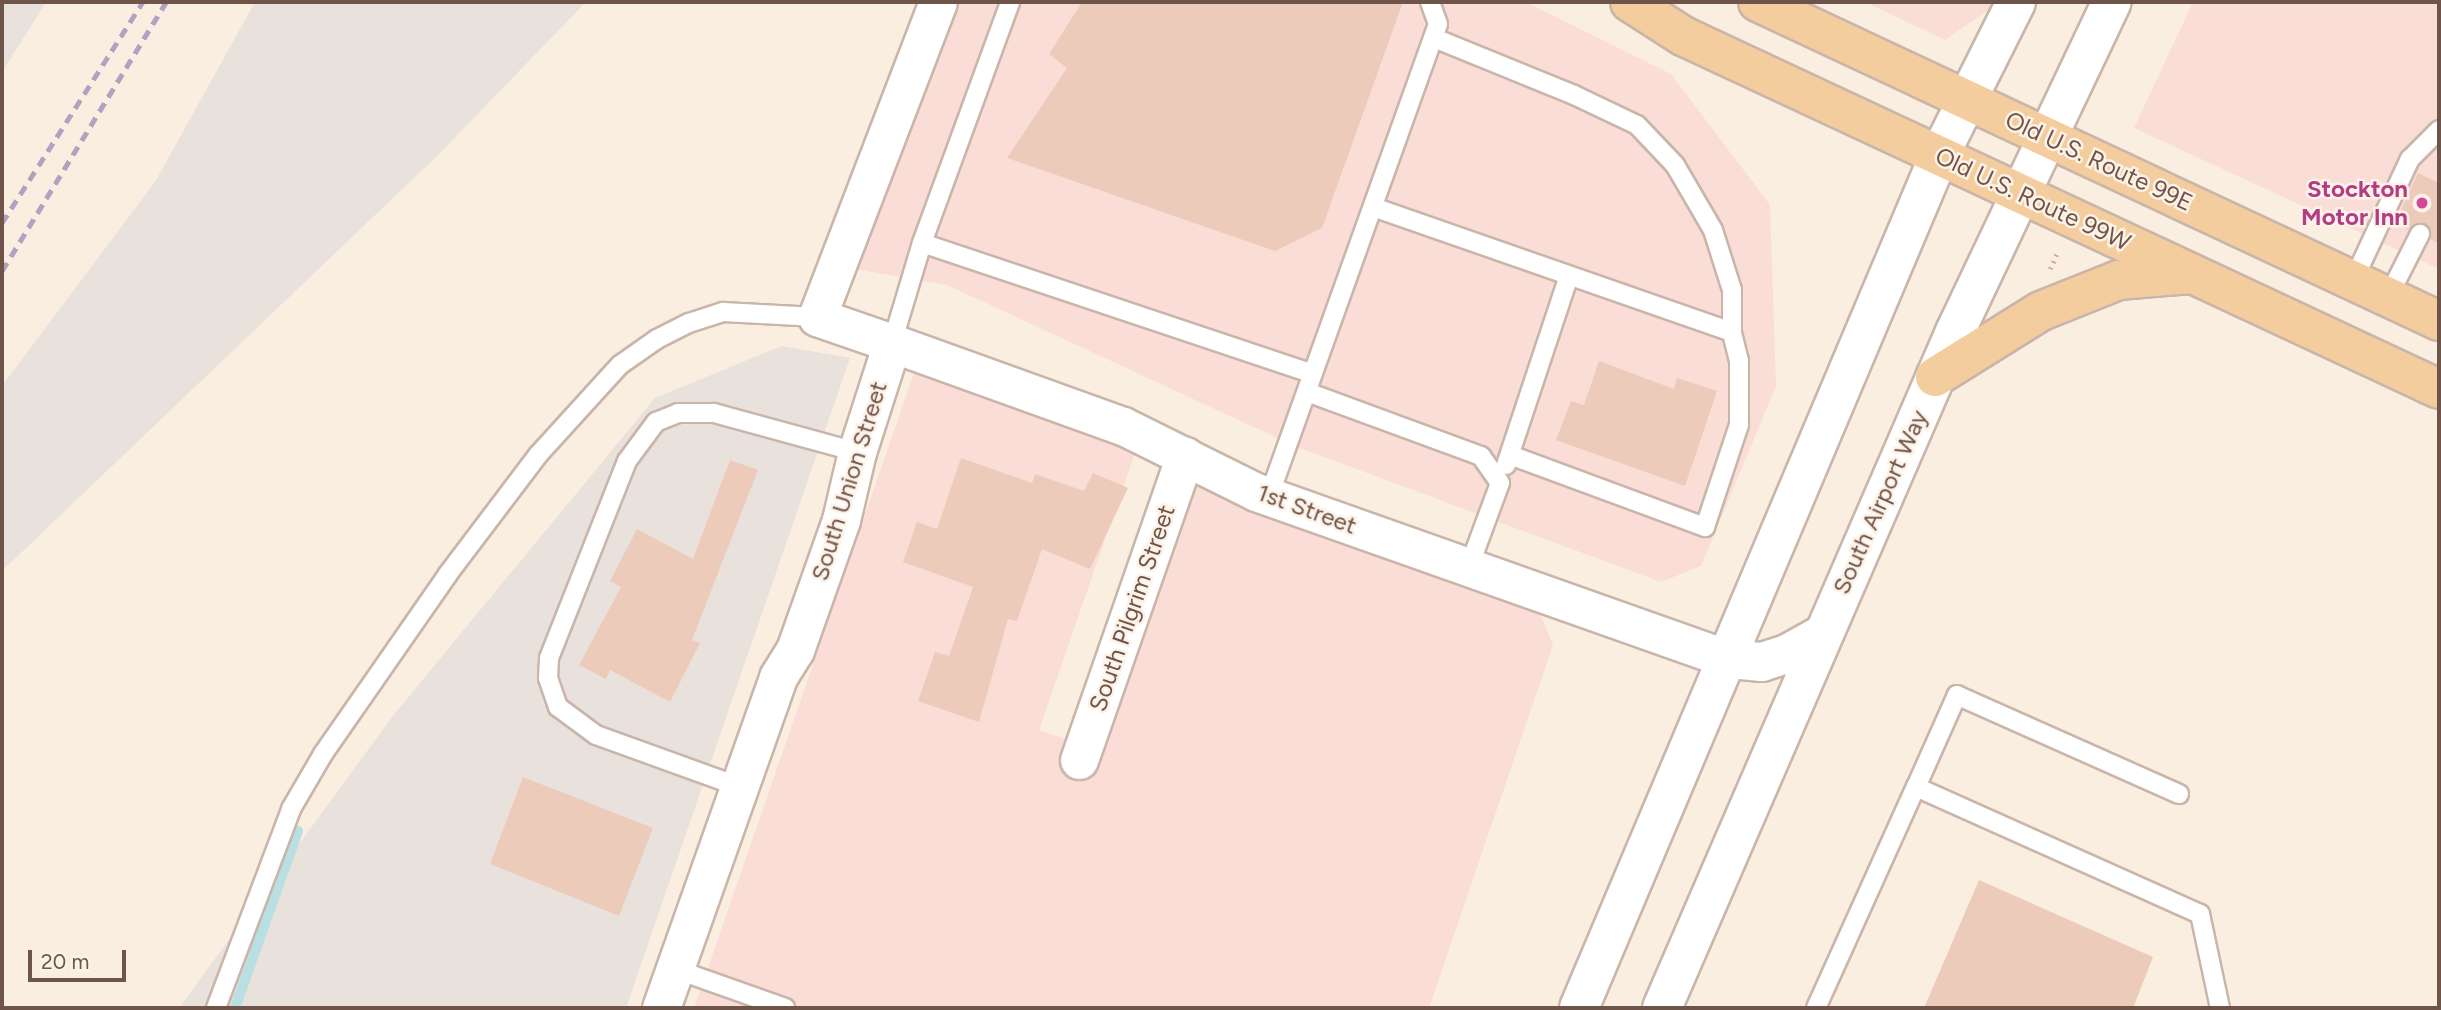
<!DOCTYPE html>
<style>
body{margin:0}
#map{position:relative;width:2441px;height:1010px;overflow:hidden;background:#faeee1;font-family:Figtree,sans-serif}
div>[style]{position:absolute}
.commercial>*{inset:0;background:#f9ddd6}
.industrial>*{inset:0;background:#e9e1dc}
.stream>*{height:10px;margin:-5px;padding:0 5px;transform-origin:5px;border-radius:5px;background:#b8dfe1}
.building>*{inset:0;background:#edcbbb}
.path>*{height:4.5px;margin-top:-2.25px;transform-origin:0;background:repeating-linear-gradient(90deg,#d1ae9f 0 2px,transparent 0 7px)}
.roads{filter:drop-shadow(2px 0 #c9b5a9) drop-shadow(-2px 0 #c9b5a9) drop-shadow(0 2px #c9b5a9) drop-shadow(0 -2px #c9b5a9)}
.service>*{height:18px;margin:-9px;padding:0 9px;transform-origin:9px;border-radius:9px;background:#fff}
.minor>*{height:37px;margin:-18.5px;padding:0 18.5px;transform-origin:18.5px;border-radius:18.5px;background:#fff}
.secondary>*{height:38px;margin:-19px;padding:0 19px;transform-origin:19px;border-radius:19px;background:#fff}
.primary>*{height:38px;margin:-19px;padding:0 19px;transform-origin:19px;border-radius:19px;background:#f4cd9e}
.rail>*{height:5px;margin-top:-2.5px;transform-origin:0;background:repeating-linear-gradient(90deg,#b0a2c1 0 10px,transparent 0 17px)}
.dots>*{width:19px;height:19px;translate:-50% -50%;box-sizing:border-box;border:4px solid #fdf2e7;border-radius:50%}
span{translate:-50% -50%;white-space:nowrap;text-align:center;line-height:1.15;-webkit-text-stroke:5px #fdf2e7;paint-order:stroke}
.street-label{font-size:24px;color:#6f544a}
.hotel-label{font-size:24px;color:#b23c85;font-weight:700}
.right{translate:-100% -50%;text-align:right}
.frame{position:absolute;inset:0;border:4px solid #6f544a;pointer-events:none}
.scale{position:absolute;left:28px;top:950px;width:98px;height:32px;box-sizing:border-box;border:4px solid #6f544a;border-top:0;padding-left:9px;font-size:21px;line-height:24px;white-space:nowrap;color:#6f544a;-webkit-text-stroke:5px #fdf2e7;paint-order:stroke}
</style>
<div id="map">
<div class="commercial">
<div style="clip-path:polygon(951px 2px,1526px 2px,1671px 74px,1770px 205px,1776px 386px,1701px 566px,1661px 582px,1297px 447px,947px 285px,855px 269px)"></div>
<div style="clip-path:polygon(1865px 2px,2000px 2px,1945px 40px)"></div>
<div style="clip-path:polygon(2193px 2px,2439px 2px,2439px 269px,2134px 128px)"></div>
<div style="clip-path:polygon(915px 370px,1137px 447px,1039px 730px,1080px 744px,1177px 469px,1540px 613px,1553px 645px,1429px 1008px,694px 1008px)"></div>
</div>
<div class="industrial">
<div style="clip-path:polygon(2px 2px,46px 2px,2px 72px)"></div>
<div style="clip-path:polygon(255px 2px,586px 2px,437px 156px,2px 571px,2px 386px,155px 182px)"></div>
<div style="clip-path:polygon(782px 346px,850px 358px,626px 1008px,179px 1008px,392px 717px,655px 398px)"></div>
</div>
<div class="stream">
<div style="left:235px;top:1008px;width:188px;rotate:-70.4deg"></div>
</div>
<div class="building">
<div style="clip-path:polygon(1082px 2px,1403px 2px,1322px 228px,1275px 251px,1007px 158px,1067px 68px,1049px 54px)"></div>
<div style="clip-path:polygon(2418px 173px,2439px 183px,2439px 243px,2430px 239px,2430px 228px,2425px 224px,2414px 224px,2410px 230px,2395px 223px)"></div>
<div style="clip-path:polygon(1599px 361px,1674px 389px,1677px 378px,1717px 391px,1685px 486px,1556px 440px,1571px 401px,1584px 405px)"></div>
<div style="clip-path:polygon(961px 458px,1032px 483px,1035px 474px,1084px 491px,1093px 473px,1128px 488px,1090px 569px,1042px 549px,1017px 621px,1008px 619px,979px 722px,918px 701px,935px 652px,949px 656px,973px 587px,903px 562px,917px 522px,937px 529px)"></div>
<div style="clip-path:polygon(730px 460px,758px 470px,692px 640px,700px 643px,670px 702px,610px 670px,606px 679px,579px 665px,621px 587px,610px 581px,637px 529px,693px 559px)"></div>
<div style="clip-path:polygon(523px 777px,653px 828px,619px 916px,490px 864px)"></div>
<div style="clip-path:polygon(1979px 880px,2153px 957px,2133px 1008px,1924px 1008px)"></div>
</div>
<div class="path">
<div style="left:2050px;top:269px;width:20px;rotate:-66deg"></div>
</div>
<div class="roads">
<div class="service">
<div style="left:1373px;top:207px;width:380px;rotate:19.2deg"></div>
<div style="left:1732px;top:332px;width:42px;rotate:-90deg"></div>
<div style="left:1732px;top:290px;width:63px;rotate:-107.6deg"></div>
<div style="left:1713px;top:230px;width:75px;rotate:-120.3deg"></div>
<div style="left:1675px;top:165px;width:55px;rotate:-133.5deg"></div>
<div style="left:1637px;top:125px;width:70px;rotate:-154.5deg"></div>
<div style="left:1574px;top:95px;width:151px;rotate:-157.8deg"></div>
<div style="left:922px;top:243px;width:257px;rotate:-69.9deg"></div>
<div style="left:2353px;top:281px;width:135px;rotate:-65deg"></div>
<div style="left:2410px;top:159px;width:41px;rotate:-45deg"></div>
<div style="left:2388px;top:297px;width:71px;rotate:-63.1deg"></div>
<div style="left:892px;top:343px;width:104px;rotate:-73.3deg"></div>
<div style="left:922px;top:243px;width:412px;rotate:18.5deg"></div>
<div style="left:1307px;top:392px;width:185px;rotate:20.2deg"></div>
<div style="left:1481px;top:456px;width:33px;rotate:55deg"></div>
<div style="left:1500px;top:483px;width:90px;rotate:110.3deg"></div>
<div style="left:1510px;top:455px;width:208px;rotate:20.3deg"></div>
<div style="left:1705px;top:527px;width:108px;rotate:-71.6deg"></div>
<div style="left:1739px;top:425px;width:64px;rotate:-90deg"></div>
<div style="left:1739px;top:361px;width:30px;rotate:-104deg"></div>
<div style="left:1506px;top:465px;width:199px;rotate:-71.6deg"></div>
<div style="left:1269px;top:496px;width:501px;rotate:-70.3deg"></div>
<div style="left:1438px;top:24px;width:23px;rotate:-110deg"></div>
<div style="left:740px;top:787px;width:153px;rotate:-160.1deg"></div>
<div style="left:596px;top:735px;width:47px;rotate:-143.6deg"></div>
<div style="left:558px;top:707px;width:31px;rotate:-109deg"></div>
<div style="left:548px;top:678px;width:20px;rotate:-87deg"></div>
<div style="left:549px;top:658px;width:212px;rotate:-68.4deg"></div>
<div style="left:627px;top:461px;width:49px;rotate:-53.4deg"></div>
<div style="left:656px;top:422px;width:24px;rotate:-22deg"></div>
<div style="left:678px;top:413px;width:36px"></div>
<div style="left:714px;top:413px;width:148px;rotate:15.3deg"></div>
<div style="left:2179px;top:794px;width:243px;rotate:-156deg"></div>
<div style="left:1957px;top:695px;width:101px;rotate:114deg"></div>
<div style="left:1916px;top:787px;width:311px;rotate:24.1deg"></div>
<div style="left:2200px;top:914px;width:96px;rotate:78deg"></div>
<div style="left:675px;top:969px;width:117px;rotate:19.5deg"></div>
<div style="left:216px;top:1008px;width:213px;rotate:-69.3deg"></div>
<div style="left:291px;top:809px;width:64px;rotate:-59.8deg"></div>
<div style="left:323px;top:754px;width:219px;rotate:-55.2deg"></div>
<div style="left:448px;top:574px;width:149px;rotate:-52.9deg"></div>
<div style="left:538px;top:455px;width:122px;rotate:-47.7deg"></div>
<div style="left:620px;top:365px;width:45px;rotate:-35.1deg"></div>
<div style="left:657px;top:339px;width:36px;rotate:-27deg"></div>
<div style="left:689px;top:323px;width:36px;rotate:-18deg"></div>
<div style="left:723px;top:312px;width:94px;rotate:3deg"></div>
<div style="left:1816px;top:1008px;width:243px;rotate:-65.7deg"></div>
</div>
<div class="minor">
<div style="left:892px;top:343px;width:245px;rotate:19.8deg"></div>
<div style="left:1123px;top:426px;width:148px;rotate:26.4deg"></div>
<div style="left:1256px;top:492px;width:501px;rotate:19.48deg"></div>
<div style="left:1079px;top:760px;width:322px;rotate:-70.8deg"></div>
<div style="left:661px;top:1008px;width:351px;rotate:-70.5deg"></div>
<div style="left:778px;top:677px;width:32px;rotate:-58deg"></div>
<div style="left:795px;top:650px;width:138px;rotate:-70.5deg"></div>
<div style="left:841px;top:520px;width:70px;rotate:-76.8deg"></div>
<div style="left:857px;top:452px;width:114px;rotate:-72.2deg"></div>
<div style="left:892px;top:343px;width:79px;rotate:-160.9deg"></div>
<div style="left:817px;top:317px;width:337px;rotate:-69deg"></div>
</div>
<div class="secondary">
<div style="left:1728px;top:659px;width:34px;rotate:5deg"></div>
<div style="left:1762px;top:662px;width:26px;rotate:-18deg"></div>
<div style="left:1787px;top:654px;width:41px;rotate:-29.1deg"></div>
<div style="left:1579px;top:1008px;width:925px;rotate:-67.09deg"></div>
<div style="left:1939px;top:156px;width:172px;rotate:-63.4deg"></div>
<div style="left:1662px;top:1008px;width:737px;rotate:-66.57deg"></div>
<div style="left:1955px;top:332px;width:365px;rotate:-64.6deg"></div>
</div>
<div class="primary">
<div style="left:1630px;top:2px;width:63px;rotate:32.7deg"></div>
<div style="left:1683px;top:36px;width:834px;rotate:25.03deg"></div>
<div style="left:1758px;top:2px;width:752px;rotate:25.1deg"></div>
<div style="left:1935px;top:377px;width:125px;rotate:-31.9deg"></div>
<div style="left:2041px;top:311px;width:84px;rotate:-21.7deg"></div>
<div style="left:2119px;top:280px;width:72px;rotate:-4.8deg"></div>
</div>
</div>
<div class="rail">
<div style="left:2px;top:223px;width:262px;rotate:-57.5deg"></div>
<div style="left:2px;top:271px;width:315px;rotate:-58.6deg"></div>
</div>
<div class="dots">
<div style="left:2422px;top:203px;background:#d1479c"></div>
</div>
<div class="street-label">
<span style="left:2099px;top:161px;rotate:25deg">Old U.S. Route 99E</span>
<span style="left:2033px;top:199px;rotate:25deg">Old U.S. Route 99W</span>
<span style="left:849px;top:481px;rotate:-73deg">South Union Street</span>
<span style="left:1880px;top:502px;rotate:-66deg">South Airport Way</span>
<span style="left:1307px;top:509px;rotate:20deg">1st Street</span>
<span style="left:1132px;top:608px;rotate:-71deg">South Pilgrim Street</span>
</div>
<div class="hotel-label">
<span class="right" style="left:2408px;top:203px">Stockton<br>Motor Inn</span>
</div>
<div class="frame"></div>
<div class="scale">20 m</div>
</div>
